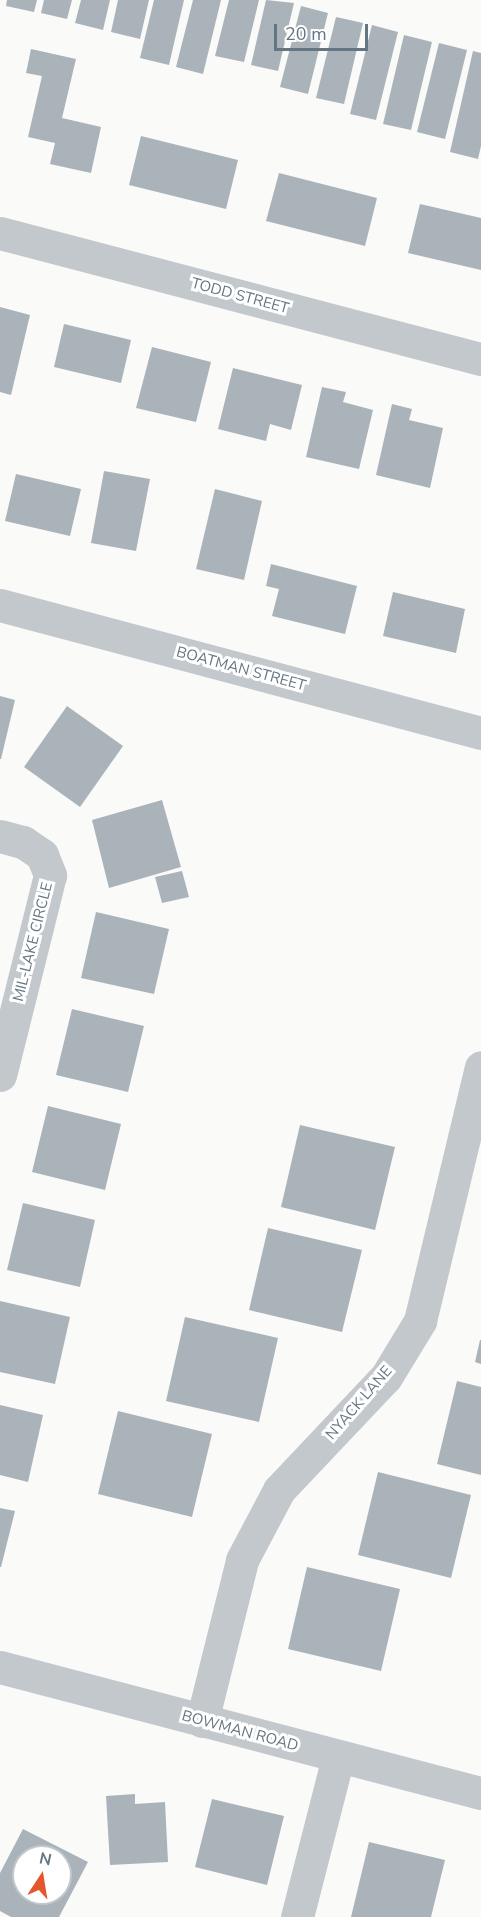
<!DOCTYPE html>
<style>
body{margin:0}
#map{position:relative;width:481px;height:1917px;overflow:hidden;background:#fafaf8;font-family:"Nunito Sans",sans-serif}
div>[style]{position:absolute}
.building>*{inset:0;background:#aab3b9}
.minor>*{height:33px;margin:-16.5px;padding:0 16.5px;transform-origin:16.5px;border-radius:16.5px;background:#c3c8cc}
.tertiary>*{height:33px;margin:-16.5px;padding:0 16.5px;transform-origin:16.5px;border-radius:16.5px;background:#c3c8cc}
span{translate:-50% -50%;white-space:nowrap;text-align:center;line-height:1.15;-webkit-text-stroke:6px #fff;paint-order:stroke}
.street-label{font-size:15px;color:#657683}
.north{position:absolute;left:12px;top:1845px;width:60px;height:60px;box-sizing:border-box;background:#fff;border:2px solid #c1c8cd;border-radius:50%;rotate:12deg;font-size:16px;font-weight:700;line-height:24px;text-align:center;color:#657683}
.north::after{content:'';display:block;margin:auto;width:21px;height:27px;background:#e4572e;clip-path:polygon(50% 0,100% 100%,50% 72%,0 100%)}
.scale{position:absolute;left:274px;top:24px;width:94px;height:27px;box-sizing:border-box;border:3px solid #657683;border-top:0;padding-left:8px;font-size:18px;line-height:21px;white-space:nowrap;color:#657683;-webkit-text-stroke:4px #fff;paint-order:stroke}
</style>
<div id="map">
<div class="building">
<div style="clip-path:polygon(7px 0,37px 0,34px 12px,6px 6px)"></div>
<div style="clip-path:polygon(44px 0,72px 0,67px 19px,41px 13px)"></div>
<div style="clip-path:polygon(81px 0,110px 0,103px 30px,75px 23px)"></div>
<div style="clip-path:polygon(118px 0,149px 0,140px 39px,111px 32px)"></div>
<div style="clip-path:polygon(154px 0,184px 0,169px 65px,140px 58px)"></div>
<div style="clip-path:polygon(193px 0,221px 0,203px 74px,176px 67px)"></div>
<div style="clip-path:polygon(229px 0,259px 0,244px 62px,215px 56px)"></div>
<div style="clip-path:polygon(266px 0,294px 3px,278px 71px,251px 65px)"></div>
<div style="clip-path:polygon(301px 6px,328px 13px,308px 94px,280px 87px)"></div>
<div style="clip-path:polygon(336px 17px,363px 23px,344px 104px,316px 98px)"></div>
<div style="clip-path:polygon(372px 25px,398px 32px,376px 120px,350px 114px)"></div>
<div style="clip-path:polygon(404px 35px,432px 42px,411px 130px,383px 124px)"></div>
<div style="clip-path:polygon(439px 43px,467px 50px,445px 139px,417px 132px)"></div>
<div style="clip-path:polygon(31px 49px,76px 59px,62px 118px,101px 127px,91px 173px,50px 164px,55px 143px,28px 137px,42px 76px,26px 73px)"></div>
<div style="clip-path:polygon(473px 51px,481px 53px,481px 146px,478px 159px,450px 152px)"></div>
<div style="clip-path:polygon(141px 136px,238px 160px,226px 209px,129px 185px)"></div>
<div style="clip-path:polygon(279px 173px,377px 198px,365px 246px,266px 221px)"></div>
<div style="clip-path:polygon(420px 204px,481px 218px,481px 270px,408px 253px)"></div>
<div style="clip-path:polygon(0 307px,30px 315px,11px 395px,0 392px)"></div>
<div style="clip-path:polygon(64px 324px,131px 340px,121px 383px,54px 367px)"></div>
<div style="clip-path:polygon(152px 347px,211px 362px,196px 422px,136px 408px)"></div>
<div style="clip-path:polygon(233px 368px,302px 385px,291px 430px,270px 424px,266px 441px,218px 429px)"></div>
<div style="clip-path:polygon(322px 387px,346px 392px,343px 402px,373px 410px,359px 469px,306px 457px)"></div>
<div style="clip-path:polygon(392px 404px,412px 409px,409px 420px,443px 428px,430px 488px,376px 475px)"></div>
<div style="clip-path:polygon(104px 471px,150px 479px,136px 551px,91px 543px)"></div>
<div style="clip-path:polygon(16px 474px,81px 489px,70px 536px,5px 521px)"></div>
<div style="clip-path:polygon(215px 489px,262px 501px,244px 580px,196px 569px)"></div>
<div style="clip-path:polygon(271px 564px,357px 586px,345px 634px,272px 616px,279px 589px,266px 586px)"></div>
<div style="clip-path:polygon(393px 592px,465px 609px,456px 653px,383px 636px)"></div>
<div style="clip-path:polygon(0 696px,15px 700px,1px 759px,0 759px)"></div>
<div style="clip-path:polygon(67px 706px,123px 746px,80px 807px,24px 767px)"></div>
<div style="clip-path:polygon(162px 800px,181px 867px,109px 888px,92px 820px)"></div>
<div style="clip-path:polygon(182px 871px,189px 897px,162px 903px,155px 877px)"></div>
<div style="clip-path:polygon(96px 912px,169px 929px,154px 994px,81px 978px)"></div>
<div style="clip-path:polygon(72px 1009px,144px 1026px,128px 1092px,56px 1075px)"></div>
<div style="clip-path:polygon(48px 1106px,121px 1124px,105px 1190px,32px 1172px)"></div>
<div style="clip-path:polygon(300px 1125px,395px 1147px,375px 1230px,281px 1207px)"></div>
<div style="clip-path:polygon(23px 1203px,95px 1220px,80px 1287px,7px 1270px)"></div>
<div style="clip-path:polygon(268px 1228px,362px 1250px,342px 1332px,249px 1310px)"></div>
<div style="clip-path:polygon(0 1301px,70px 1317px,55px 1384px,0 1372px)"></div>
<div style="clip-path:polygon(185px 1317px,278px 1338px,259px 1422px,166px 1401px)"></div>
<div style="clip-path:polygon(480px 1340px,481px 1340px,481px 1364px,475px 1362px)"></div>
<div style="clip-path:polygon(457px 1381px,481px 1387px,481px 1475px,437px 1464px)"></div>
<div style="clip-path:polygon(0 1405px,43px 1415px,28px 1482px,0 1475px)"></div>
<div style="clip-path:polygon(118px 1411px,212px 1434px,192px 1517px,98px 1494px)"></div>
<div style="clip-path:polygon(378px 1472px,471px 1495px,451px 1578px,358px 1555px)"></div>
<div style="clip-path:polygon(0 1508px,15px 1511px,1px 1567px,0 1567px)"></div>
<div style="clip-path:polygon(307px 1567px,400px 1589px,381px 1671px,288px 1649px)"></div>
<div style="clip-path:polygon(135px 1794px,135px 1804px,165px 1802px,168px 1862px,110px 1865px,106px 1796px)"></div>
<div style="clip-path:polygon(212px 1799px,284px 1816px,267px 1885px,195px 1867px)"></div>
<div style="clip-path:polygon(evenodd,23px 1829px,88px 1862px,59px 1917px,11px 1917px,0 1911px,0 1873px,23px 1829px,24px 1857px,60px 1857px,60px 1893px,24px 1893px,24px 1857px)"></div>
<div style="clip-path:polygon(369px 1842px,445px 1860px,431px 1917px,351px 1917px)"></div>
</div>
<div class="minor">
<div style="left:0;top:233px;width:497px;rotate:14.7deg"></div>
<div style="left:0;top:605px;width:498px;rotate:14.9deg"></div>
<div style="left:0;top:836px;width:24px;rotate:15deg"></div>
<div style="left:23px;top:842px;width:23px;rotate:34deg"></div>
<div style="left:42px;top:855px;width:22px;rotate:68deg"></div>
<div style="left:50px;top:875px;width:206px;rotate:104deg"></div>
<div style="left:202px;top:1721px;width:166px;rotate:-76deg"></div>
<div style="left:242px;top:1560px;width:79px;rotate:-62.1deg"></div>
<div style="left:279px;top:1490px;width:156px;rotate:-46.6deg"></div>
<div style="left:386px;top:1377px;width:66px;rotate:-58.7deg"></div>
<div style="left:420px;top:1321px;width:261px;rotate:-76.5deg"></div>
<div style="left:297px;top:1917px;width:165px;rotate:-75.6deg"></div>
</div>
<div class="tertiary">
<div style="left:0;top:1667px;width:497px;rotate:14.7deg"></div>
</div>
<div class="street-label">
<span style="left:240px;top:296px;rotate:15deg">TODD STREET</span>
<span style="left:241px;top:669px;rotate:15deg">BOATMAN STREET</span>
<span style="left:33px;top:942px;rotate:-76deg">MIL-LAKE CIRCLE</span>
<span style="left:359px;top:1403px;rotate:-49deg">NYACK LANE</span>
<span style="left:240px;top:1731px;rotate:15deg">BOWMAN ROAD</span>
</div>
<div class="north">N</div>
<div class="scale">20 m</div>
</div>
